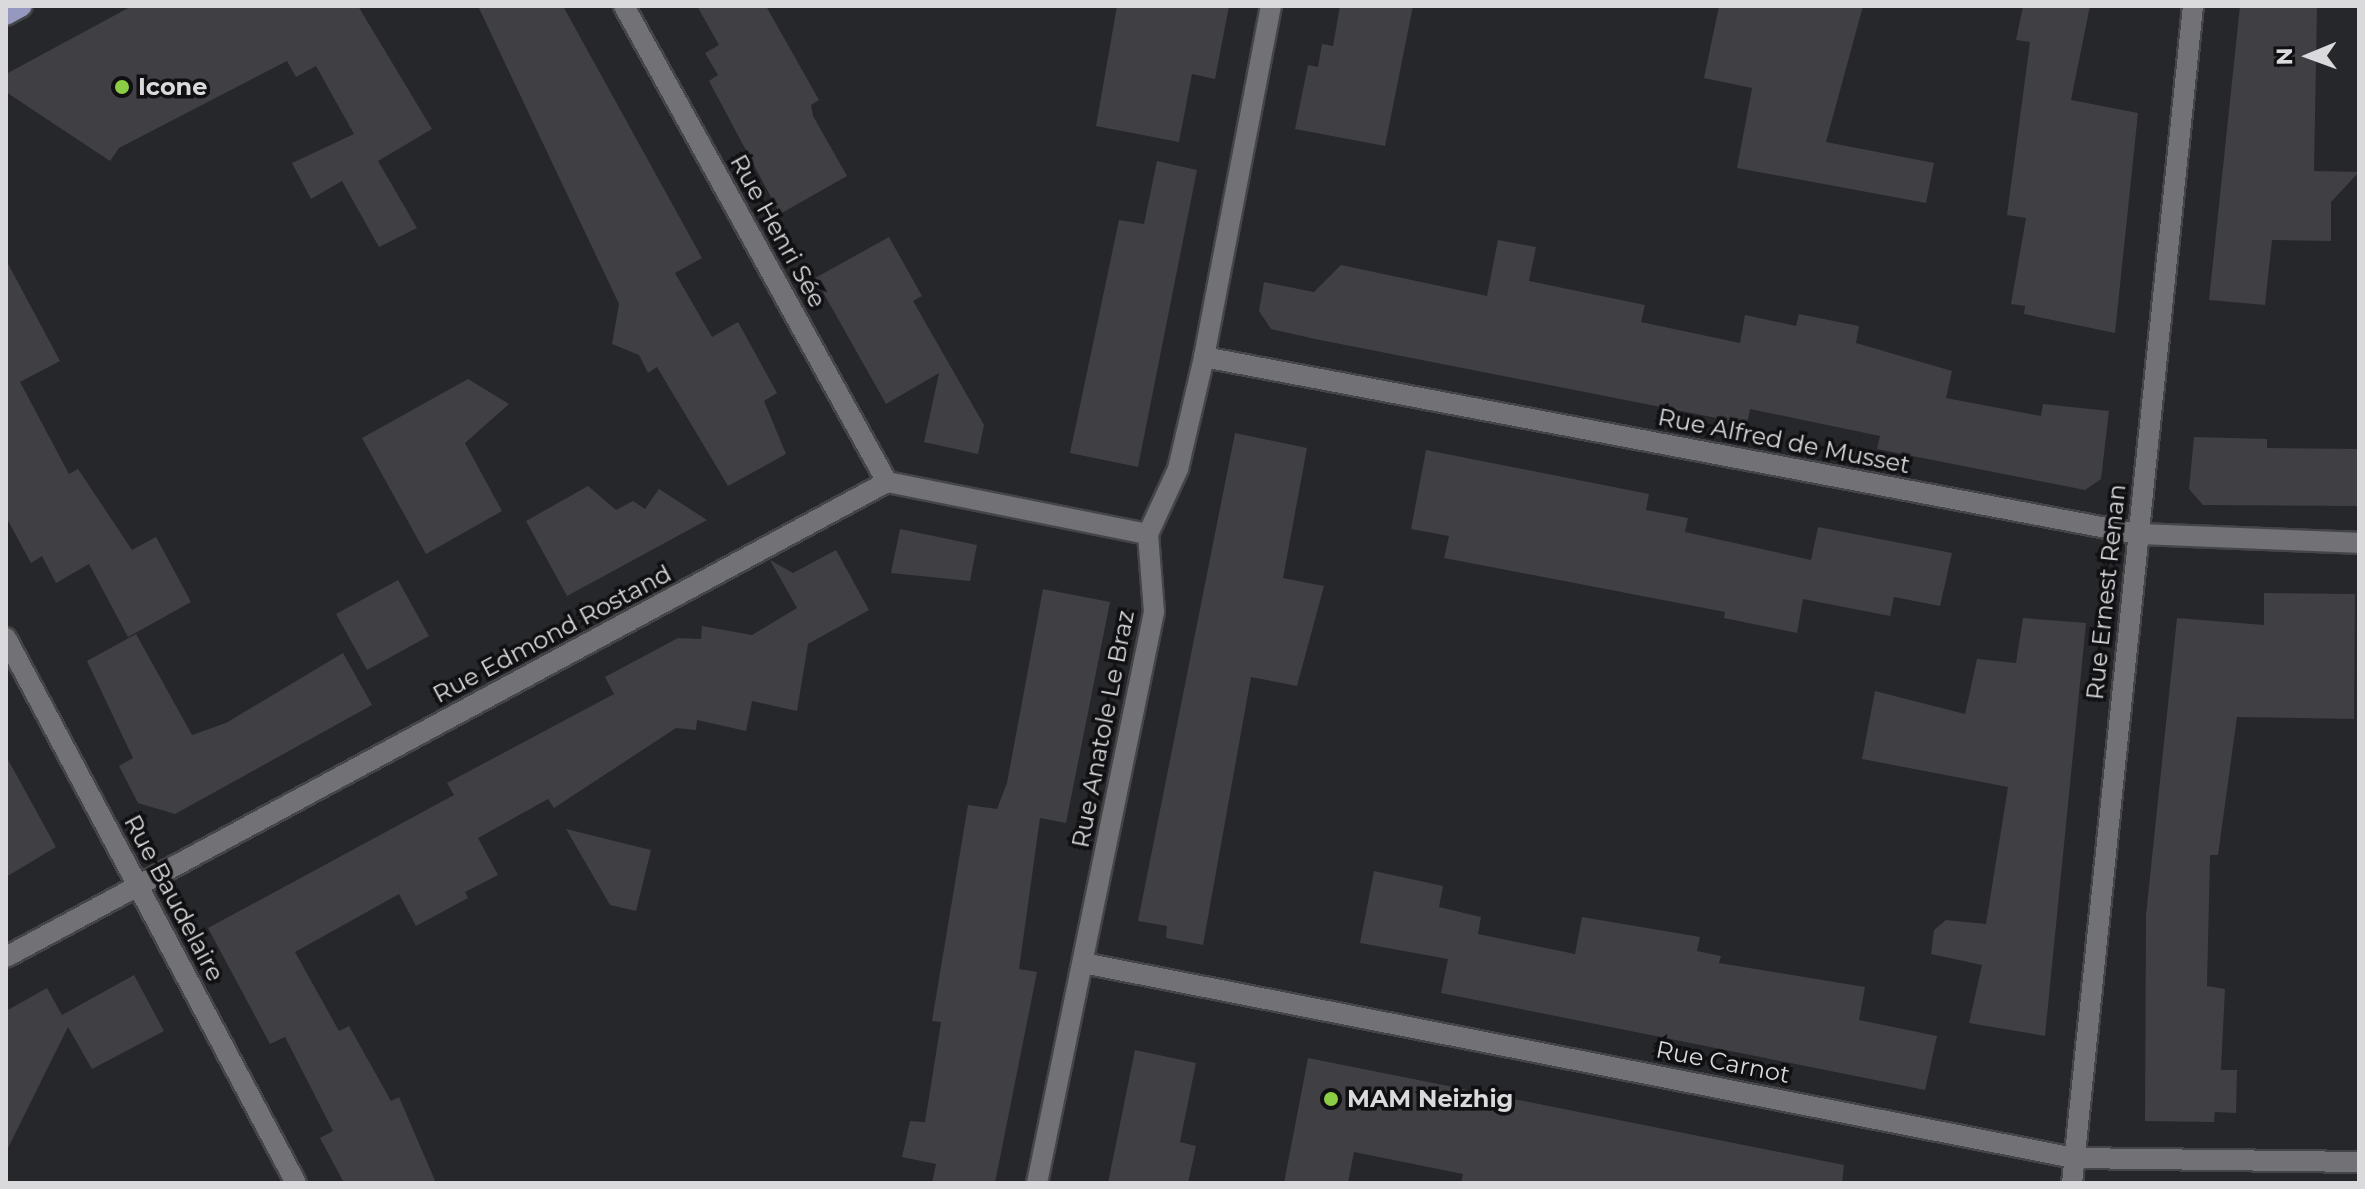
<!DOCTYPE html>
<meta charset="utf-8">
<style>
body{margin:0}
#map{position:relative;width:2365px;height:1189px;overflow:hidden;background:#26272b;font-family:Montserrat,sans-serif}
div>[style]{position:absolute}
.building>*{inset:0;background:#3f3f44}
.roads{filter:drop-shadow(2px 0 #444548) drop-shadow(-2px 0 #444548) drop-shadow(0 2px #444548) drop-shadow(0 -2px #444548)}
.minor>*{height:20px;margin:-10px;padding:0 10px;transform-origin:10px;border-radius:10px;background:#717176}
.major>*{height:20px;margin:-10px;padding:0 10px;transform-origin:10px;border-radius:10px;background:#9698bf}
.dots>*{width:22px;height:22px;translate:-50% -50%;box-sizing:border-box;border:4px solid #101012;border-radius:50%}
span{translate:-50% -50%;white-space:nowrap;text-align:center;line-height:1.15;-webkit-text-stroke:7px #101012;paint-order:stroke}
.poi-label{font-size:24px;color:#dadadd;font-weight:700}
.left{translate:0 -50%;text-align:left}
.street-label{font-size:24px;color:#dadadd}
.frame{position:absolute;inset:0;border:8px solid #dadadd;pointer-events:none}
.north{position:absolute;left:2269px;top:16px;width:80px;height:80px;-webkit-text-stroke:6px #101012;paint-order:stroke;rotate:269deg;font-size:22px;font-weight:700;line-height:32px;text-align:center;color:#dadadd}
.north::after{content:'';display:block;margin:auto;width:28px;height:36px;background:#dadadd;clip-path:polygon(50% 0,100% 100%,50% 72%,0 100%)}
</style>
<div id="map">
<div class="building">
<div style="clip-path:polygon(132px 6px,358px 6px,432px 129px,378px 161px,417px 228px,379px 247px,342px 181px,311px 199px,292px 163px,354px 134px,316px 66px,296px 77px,287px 61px,119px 148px,110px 161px,6px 92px,6px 74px)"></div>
<div style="clip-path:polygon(478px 6px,563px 6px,702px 258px,675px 273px,712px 337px,738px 322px,777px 393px,764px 401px,786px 454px,728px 486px,657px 367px,648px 373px,639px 355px,612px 344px,619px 304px)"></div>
<div style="clip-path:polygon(697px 6px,766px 6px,819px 100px,811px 105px,813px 116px,847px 176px,780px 214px,709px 81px,718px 75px,705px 53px,719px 45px)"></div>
<div style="clip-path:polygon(1117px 6px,1229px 6px,1215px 79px,1192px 74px,1179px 142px,1096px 126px)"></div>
<div style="clip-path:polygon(1340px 6px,1413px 6px,1385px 146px,1295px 129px,1308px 65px,1318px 67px,1322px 44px,1333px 46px)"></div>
<div style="clip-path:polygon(1719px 6px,1863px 6px,1826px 142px,1934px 163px,1926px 203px,1737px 168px,1752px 88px,1704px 78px)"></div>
<div style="clip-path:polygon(2023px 6px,2090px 6px,2071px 100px,2138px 113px,2115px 333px,2024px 314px,2025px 306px,2011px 304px,2026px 218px,2007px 215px,2030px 42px,2016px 40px)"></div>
<div style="clip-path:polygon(2240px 6px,2317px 6px,2314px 171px,2359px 172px,2331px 202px,2331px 241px,2272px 240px,2265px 305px,2209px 300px)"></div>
<div style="clip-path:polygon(1157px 161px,1197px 170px,1138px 467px,1070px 453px,1119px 220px,1144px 224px)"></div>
<div style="clip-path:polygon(889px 237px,922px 296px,913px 301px,984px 425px,978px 454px,924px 442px,939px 373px,886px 404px,815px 278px)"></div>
<div style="clip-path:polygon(1498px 240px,1536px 247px,1529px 281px,1645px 305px,1641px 322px,1740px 343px,1745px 315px,1796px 326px,1799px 314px,1859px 326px,1856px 343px,1952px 371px,1946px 398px,2041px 416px,2043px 404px,2109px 411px,2101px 479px,2085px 490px,1877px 449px,1880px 436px,1750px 409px,1747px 424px,1315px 339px,1271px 329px,1259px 311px,1264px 282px,1314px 292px,1341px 265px,1487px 296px)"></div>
<div style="clip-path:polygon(6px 260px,60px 361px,20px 382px,69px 474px,78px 469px,132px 550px,156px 537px,191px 602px,128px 637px,89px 564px,56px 583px,42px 556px,31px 563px,6px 517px)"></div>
<div style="clip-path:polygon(468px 379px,509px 404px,465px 443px,502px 511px,426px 554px,362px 438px)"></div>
<div style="clip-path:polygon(1235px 433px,1307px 448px,1283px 578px,1324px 586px,1297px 686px,1251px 677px,1203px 945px,1166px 938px,1167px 926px,1138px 921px)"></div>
<div style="clip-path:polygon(2194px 437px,2267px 439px,2267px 448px,2359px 449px,2359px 506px,2203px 505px,2189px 489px)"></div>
<div style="clip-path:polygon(1426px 450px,1649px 494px,1646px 510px,1688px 518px,1685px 532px,1811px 560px,1818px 527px,1952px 553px,1940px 606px,1894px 597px,1890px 616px,1803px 599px,1797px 633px,1724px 618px,1725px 612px,1444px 558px,1449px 536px,1411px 529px)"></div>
<div style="clip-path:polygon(588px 486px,616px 510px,633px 501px,645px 509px,659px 489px,707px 520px,567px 596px,526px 521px)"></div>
<div style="clip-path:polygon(900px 529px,977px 545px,970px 581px,891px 573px)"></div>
<div style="clip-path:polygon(836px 550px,869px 610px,808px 644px,797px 711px,752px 701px,746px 731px,697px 720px,696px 730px,676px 728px,554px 808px,548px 799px,478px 838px,498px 875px,465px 892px,468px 898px,416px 926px,399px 894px,295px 952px,339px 1031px,349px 1026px,391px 1101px,399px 1097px,436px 1183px,344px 1183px,320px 1138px,333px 1131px,285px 1037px,270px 1044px,208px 928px,454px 795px,447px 783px,614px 694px,605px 677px,678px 638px,701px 639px,702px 626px,752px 635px,797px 608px,770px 560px,793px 573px)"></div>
<div style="clip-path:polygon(398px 580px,429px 636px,367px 670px,336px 614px)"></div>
<div style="clip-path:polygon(1043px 589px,1110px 602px,1066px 823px,1040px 818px,1019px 969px,1037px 972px,995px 1183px,932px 1183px,936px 1164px,902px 1157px,910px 1121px,925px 1122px,941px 1022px,932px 1021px,968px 805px,997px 809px,1007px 783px)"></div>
<div style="clip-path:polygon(2264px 593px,2355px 594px,2354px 719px,2237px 717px,2218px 855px,2210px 855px,2207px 986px,2225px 989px,2221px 1070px,2237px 1070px,2236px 1113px,2215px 1112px,2214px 1122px,2145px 1121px,2146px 915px,2177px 618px,2264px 625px)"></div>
<div style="clip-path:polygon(2023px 618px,2086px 623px,2045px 1036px,1969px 1023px,1982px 965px,1931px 954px,1934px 930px,1946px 920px,1986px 924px,2008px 787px,1862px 759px,1875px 691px,1965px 714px,1977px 659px,2016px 663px)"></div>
<div style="clip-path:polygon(136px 634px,192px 735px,226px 723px,343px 653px,372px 705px,175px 814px,138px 803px,119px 766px,133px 758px,87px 661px)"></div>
<div style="clip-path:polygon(6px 756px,56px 847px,6px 877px)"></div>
<div style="clip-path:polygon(566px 829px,651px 850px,636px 911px,610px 905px)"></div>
<div style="clip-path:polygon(1374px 871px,1443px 886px,1439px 907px,1481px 917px,1478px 934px,1575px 954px,1582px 917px,1700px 937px,1697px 951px,1721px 956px,1719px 963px,1865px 987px,1859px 1020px,1937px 1036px,1925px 1090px,1441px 993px,1448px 959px,1360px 943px)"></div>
<div style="clip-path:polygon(134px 975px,164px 1031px,92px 1069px,68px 1027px,6px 1152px,6px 1011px,47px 988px,62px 1015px)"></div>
<div style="clip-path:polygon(1135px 1050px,1196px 1063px,1180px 1142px,1196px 1146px,1188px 1183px,1108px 1183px)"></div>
<div style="clip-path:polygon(1308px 1058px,1844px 1165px,1842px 1183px,1461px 1183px,1463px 1174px,1354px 1152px,1348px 1183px,1284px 1183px)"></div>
</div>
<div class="roads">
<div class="minor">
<div style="left:624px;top:6px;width:544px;rotate:61.08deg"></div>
<div style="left:1204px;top:357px;width:951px;rotate:10.73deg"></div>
<div style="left:2138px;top:534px;width:221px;rotate:2.3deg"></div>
<div style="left:6px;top:638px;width:617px;rotate:61.98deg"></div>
<div style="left:6px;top:957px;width:1001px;rotate:-28.33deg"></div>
<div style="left:887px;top:482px;width:266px;rotate:11.3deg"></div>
<div style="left:1083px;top:963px;width:1010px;rotate:11.13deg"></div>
<div style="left:2074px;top:1158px;width:285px;rotate:0.8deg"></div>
<div style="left:1037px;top:1183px;width:583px;rotate:-78.42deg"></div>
<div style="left:1154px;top:612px;width:78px;rotate:-94.4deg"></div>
<div style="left:1148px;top:534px;width:72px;rotate:-65.2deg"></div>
<div style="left:1178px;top:469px;width:115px;rotate:-76.9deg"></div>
<div style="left:1204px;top:357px;width:357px;rotate:-79.2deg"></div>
<div style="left:2072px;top:1183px;width:1183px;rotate:-84.13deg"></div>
</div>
<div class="major">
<div style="left:6px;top:15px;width:18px;rotate:-29deg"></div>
</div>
</div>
<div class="dots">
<div style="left:122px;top:87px;background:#8bce46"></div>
<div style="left:1331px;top:1099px;background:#8bce46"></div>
</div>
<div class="poi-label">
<span class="left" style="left:138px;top:87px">Icone</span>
<span class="left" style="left:1347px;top:1099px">MAM Neizhig</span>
</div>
<div class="street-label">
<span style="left:778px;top:231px;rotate:61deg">Rue Henri Sée</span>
<span style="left:1784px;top:441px;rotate:11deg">Rue Alfred de Musset</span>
<span style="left:2106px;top:592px;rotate:-84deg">Rue Ernest Renan</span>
<span style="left:552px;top:634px;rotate:-28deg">Rue Edmond Rostand</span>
<span style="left:1103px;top:729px;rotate:-79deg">Rue Anatole Le Braz</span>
<span style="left:174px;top:898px;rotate:62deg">Rue Baudelaire</span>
<span style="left:1723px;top:1062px;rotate:11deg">Rue Carnot</span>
</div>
<div class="frame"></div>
<div class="north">N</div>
</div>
